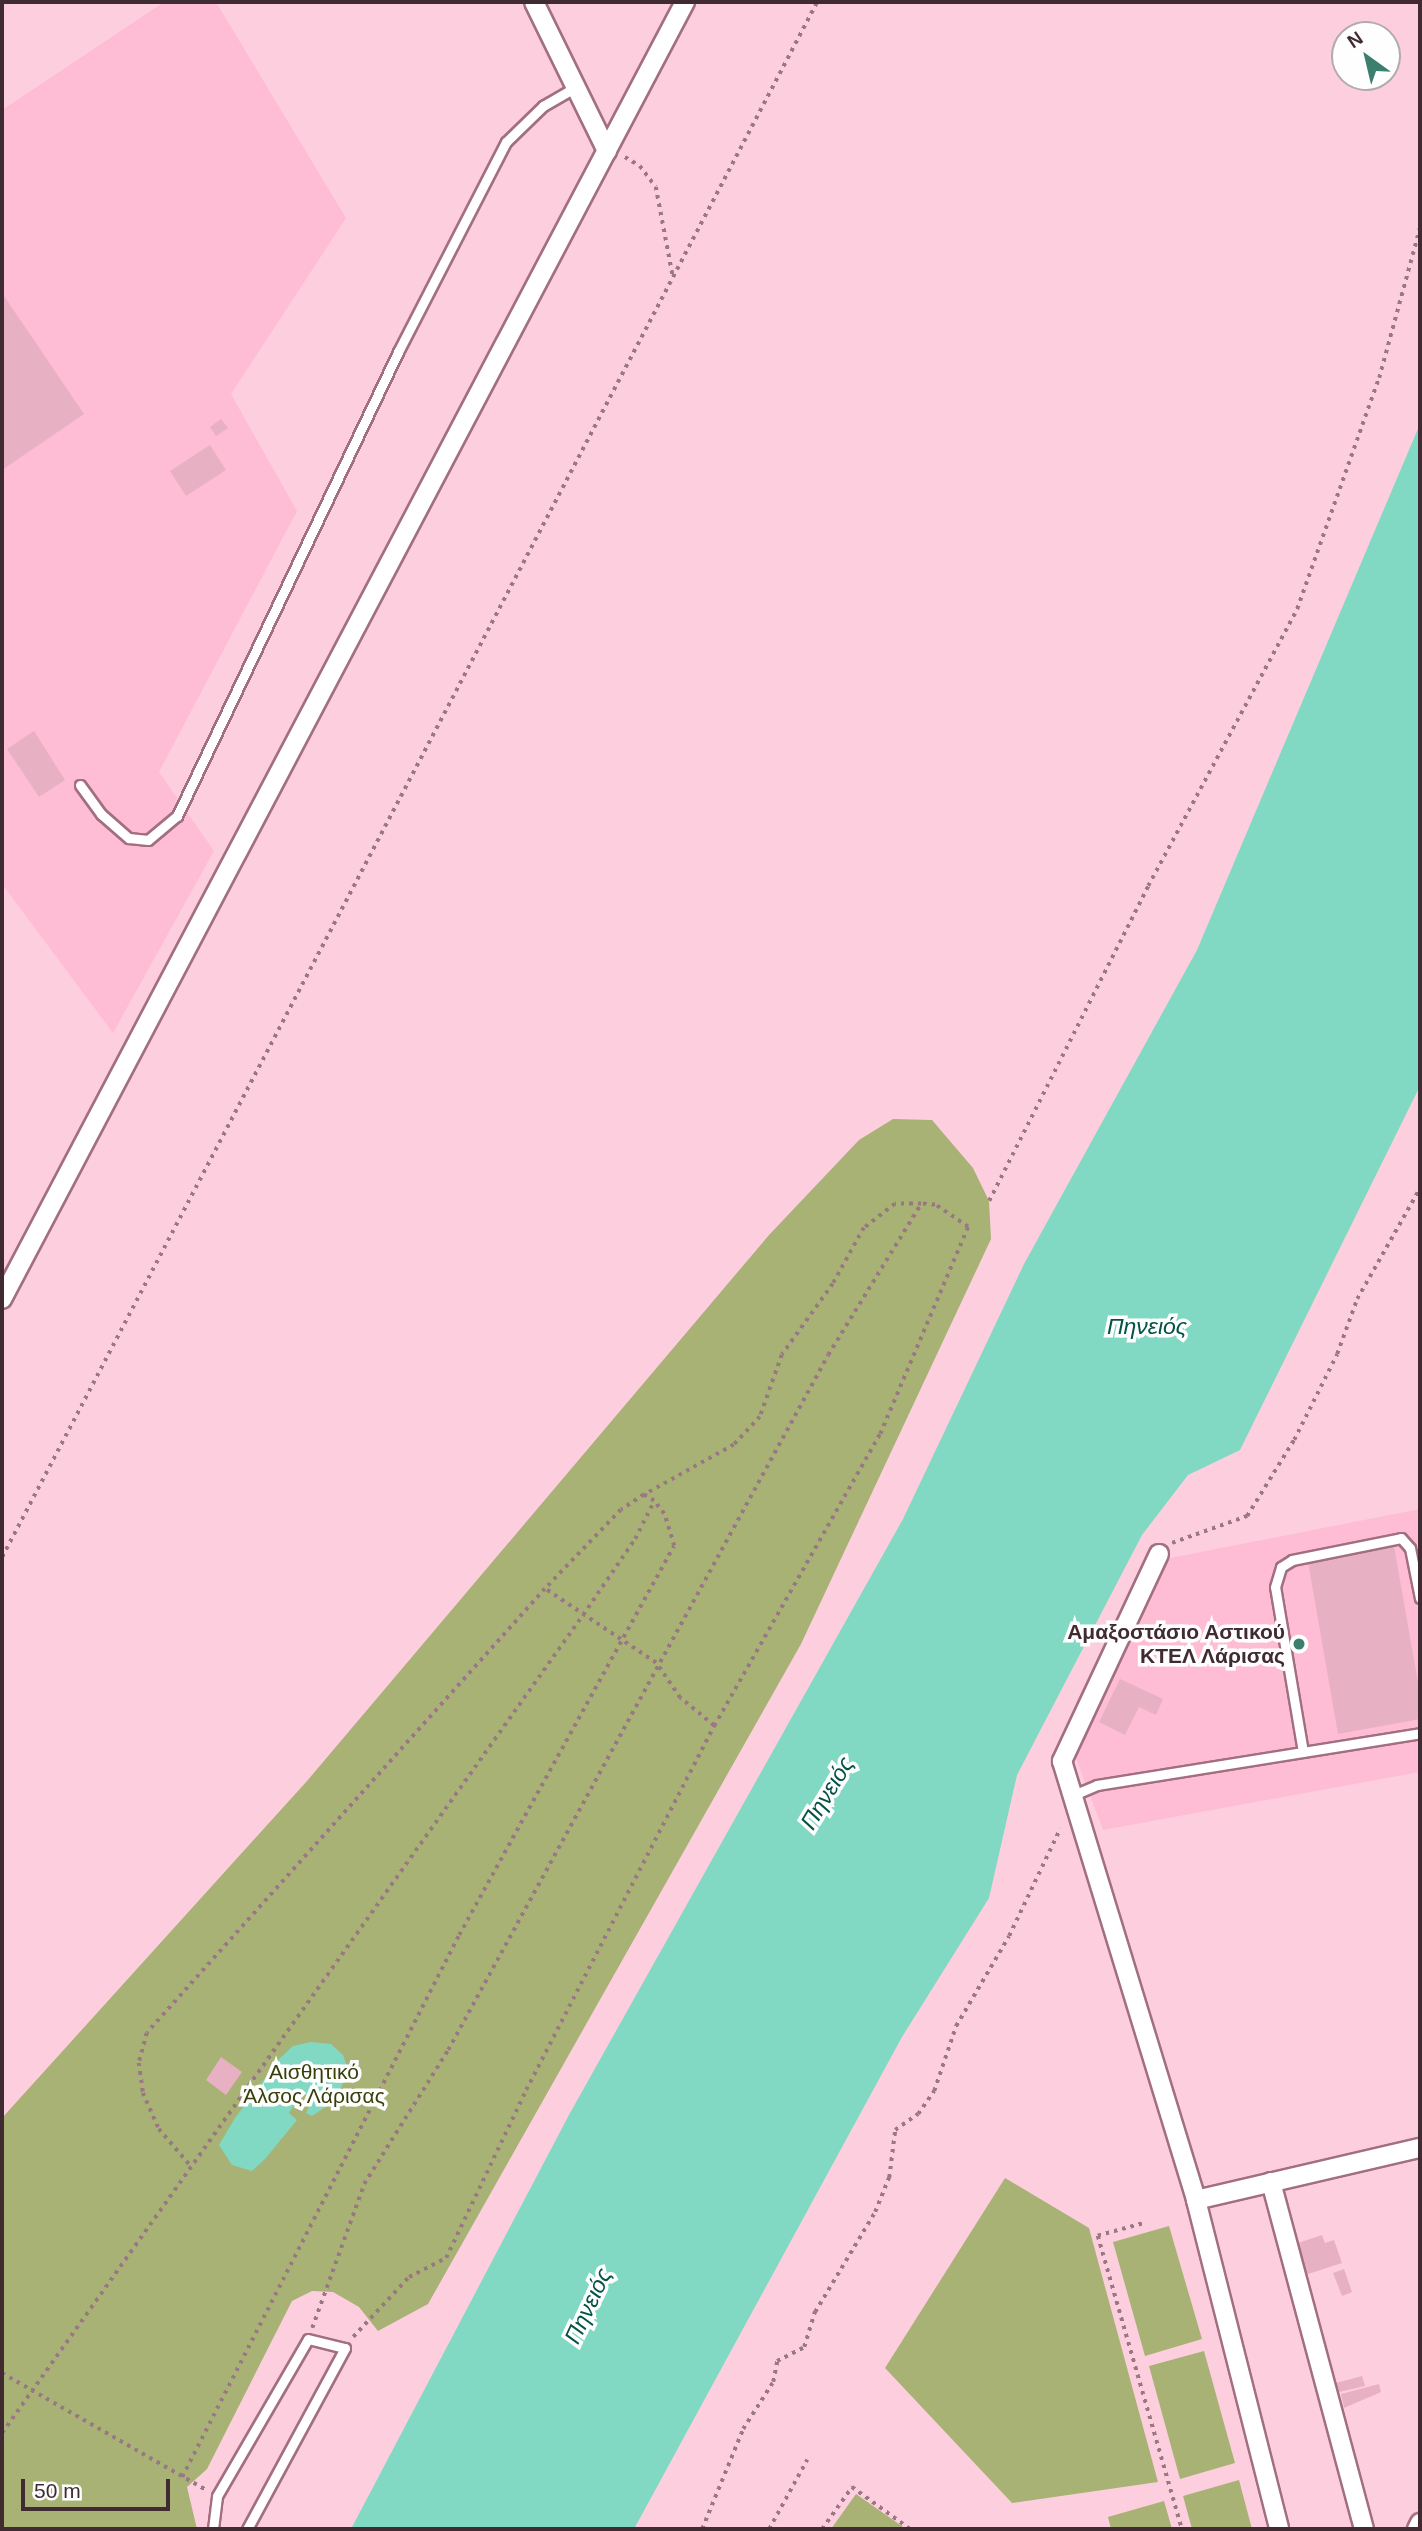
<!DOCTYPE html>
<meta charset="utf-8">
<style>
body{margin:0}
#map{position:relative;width:1422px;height:2531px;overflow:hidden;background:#fdcfde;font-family:Arial,sans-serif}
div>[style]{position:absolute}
.built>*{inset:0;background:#febdd4}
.green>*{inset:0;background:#a8b275}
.water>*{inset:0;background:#81d8c3}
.building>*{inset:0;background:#e8b0c3}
.path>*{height:3.5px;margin-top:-1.75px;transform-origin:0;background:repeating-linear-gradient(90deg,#997883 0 3.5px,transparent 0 8.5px)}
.roads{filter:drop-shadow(2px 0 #a26f81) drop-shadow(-2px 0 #a26f81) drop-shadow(0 2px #a26f81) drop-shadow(0 -2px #a26f81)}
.service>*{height:9px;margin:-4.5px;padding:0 4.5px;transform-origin:4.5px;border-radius:4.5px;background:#fff}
.minor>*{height:18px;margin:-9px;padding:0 9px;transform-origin:9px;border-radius:9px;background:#fff}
.dots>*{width:19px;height:19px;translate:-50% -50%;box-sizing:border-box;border:4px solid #fefefe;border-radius:50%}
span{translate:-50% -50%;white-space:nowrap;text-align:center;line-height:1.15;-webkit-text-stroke:7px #fefefe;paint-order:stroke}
.poi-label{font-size:21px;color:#412b33;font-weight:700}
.right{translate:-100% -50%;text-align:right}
.park-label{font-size:21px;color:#383f0a}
.water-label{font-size:23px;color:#045346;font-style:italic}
.frame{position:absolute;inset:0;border:4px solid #412b33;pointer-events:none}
.north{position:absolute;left:1331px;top:21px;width:70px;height:70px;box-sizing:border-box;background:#fefefe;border:2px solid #b2aaad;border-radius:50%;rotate:326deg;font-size:19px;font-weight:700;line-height:28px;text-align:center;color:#412b33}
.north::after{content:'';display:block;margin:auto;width:24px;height:32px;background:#3d7f6f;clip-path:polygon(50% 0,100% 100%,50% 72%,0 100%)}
.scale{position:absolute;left:21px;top:2479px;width:149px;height:32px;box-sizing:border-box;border:4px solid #412b33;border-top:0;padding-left:9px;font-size:21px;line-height:24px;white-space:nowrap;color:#412b33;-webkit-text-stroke:5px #fefefe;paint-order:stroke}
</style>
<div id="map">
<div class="built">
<div style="clip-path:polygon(164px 2px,216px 2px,346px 218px,231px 394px,297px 511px,159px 772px,214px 851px,113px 1033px,2px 884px,2px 110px)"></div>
<div style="clip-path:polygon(1420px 1509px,1420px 1772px,1103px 1830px,1074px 1753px,1170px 1558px)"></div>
</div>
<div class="green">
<div style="clip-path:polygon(893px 1119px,932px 1120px,973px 1168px,989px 1201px,991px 1239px,801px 1644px,428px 2304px,378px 2331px,359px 2307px,333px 2292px,312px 2291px,292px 2301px,207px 2469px,187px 2487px,197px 2529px,2px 2529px,2px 2118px,307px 1781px,769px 1235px,859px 1140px)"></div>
<div style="clip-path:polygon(1005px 2178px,1089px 2228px,1158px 2482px,1012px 2503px,885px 2368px)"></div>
<div style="clip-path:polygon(1169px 2226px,1202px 2339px,1145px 2356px,1113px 2242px)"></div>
<div style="clip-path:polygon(1204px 2351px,1235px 2463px,1180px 2479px,1149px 2366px)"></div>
<div style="clip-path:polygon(1239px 2480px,1252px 2529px,1192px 2529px,1183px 2496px)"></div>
<div style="clip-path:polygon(856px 2494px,906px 2529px,831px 2529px)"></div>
<div style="clip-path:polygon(1164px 2501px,1172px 2529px,1111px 2529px,1108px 2517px)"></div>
</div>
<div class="water">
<div style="clip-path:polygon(1420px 424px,1420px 1086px,1240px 1450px,1188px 1475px,1142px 1535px,1017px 1775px,989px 1898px,902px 2037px,634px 2529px,351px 2529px,570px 2113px,903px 1519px,1024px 1264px,1197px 950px)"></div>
<div style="clip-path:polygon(311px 2042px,331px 2044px,343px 2055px,348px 2069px,337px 2099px,312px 2116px,306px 2113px,312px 2100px,302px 2092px,289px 2113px,297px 2120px,265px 2159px,252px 2171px,232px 2165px,219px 2145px,235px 2118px,280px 2058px,293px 2046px)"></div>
</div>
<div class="building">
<div style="clip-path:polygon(2px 293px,84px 414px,2px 470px)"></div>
<div style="clip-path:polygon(221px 419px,228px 428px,216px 436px,210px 427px)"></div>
<div style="clip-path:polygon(210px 445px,226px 470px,186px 496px,170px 471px)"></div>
<div style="clip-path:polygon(34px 731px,65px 780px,39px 797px,7px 749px)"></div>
<div style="clip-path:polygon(1394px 1546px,1420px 1694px,1420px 1719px,1338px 1734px,1308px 1562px)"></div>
<div style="clip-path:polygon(1120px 1679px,1163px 1699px,1156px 1715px,1139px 1707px,1125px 1735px,1099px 1722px)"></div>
<div style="clip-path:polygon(221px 2057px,242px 2072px,226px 2095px,206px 2080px)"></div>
<div style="clip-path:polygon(1322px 2235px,1325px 2243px,1334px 2240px,1342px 2263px,1305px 2275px,1295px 2244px)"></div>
<div style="clip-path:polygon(1344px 2269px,1352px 2292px,1342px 2296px,1333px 2273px)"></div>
<div style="clip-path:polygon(1362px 2376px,1365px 2386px,1335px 2393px,1332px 2384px)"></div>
<div style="clip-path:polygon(1379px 2384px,1381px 2392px,1344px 2408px,1341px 2394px)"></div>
</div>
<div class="path">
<div style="left:625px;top:157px;width:17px;rotate:31deg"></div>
<div style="left:640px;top:166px;width:26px;rotate:53deg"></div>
<div style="left:656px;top:187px;width:92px;rotate:79.3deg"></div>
<div style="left:989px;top:1201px;width:353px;rotate:-63.2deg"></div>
<div style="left:1148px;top:886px;width:315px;rotate:-61.7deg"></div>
<div style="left:1297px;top:609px;width:245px;rotate:-70.5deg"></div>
<div style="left:1379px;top:378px;width:156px;rotate:-74.8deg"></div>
<div style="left:1172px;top:1543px;width:80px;rotate:-19.8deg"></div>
<div style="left:1247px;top:1516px;width:89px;rotate:-58.3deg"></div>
<div style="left:1294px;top:1440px;width:96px;rotate:-63.4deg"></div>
<div style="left:1337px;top:1354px;width:59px;rotate:-70deg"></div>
<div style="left:1357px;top:1299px;width:128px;rotate:-60.4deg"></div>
<div style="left:2px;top:1557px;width:1756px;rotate:-62.34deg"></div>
<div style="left:714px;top:1726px;width:336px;rotate:-60.4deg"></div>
<div style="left:880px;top:1434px;width:225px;rotate:-67deg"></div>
<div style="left:968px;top:1227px;width:40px;rotate:-146deg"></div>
<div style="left:935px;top:1205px;width:13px;rotate:-176deg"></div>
<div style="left:1142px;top:2224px;width:46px;rotate:164.7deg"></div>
<div style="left:1098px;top:2236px;width:305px;rotate:74deg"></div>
<div style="left:312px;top:2328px;width:153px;rotate:-70.1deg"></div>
<div style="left:364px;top:2184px;width:158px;rotate:-57.9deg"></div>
<div style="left:448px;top:2050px;width:792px;rotate:-61.33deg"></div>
<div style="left:828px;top:1355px;width:177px;rotate:-58.4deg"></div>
<div style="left:921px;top:1204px;width:26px;rotate:180deg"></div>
<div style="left:895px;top:1204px;width:39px;rotate:142deg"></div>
<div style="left:864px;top:1228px;width:64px;rotate:119deg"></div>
<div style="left:833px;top:1284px;width:87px;rotate:125.7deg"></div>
<div style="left:782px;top:1355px;width:66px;rotate:109.5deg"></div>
<div style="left:760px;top:1417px;width:38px;rotate:133deg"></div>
<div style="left:734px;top:1445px;width:103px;rotate:150.9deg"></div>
<div style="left:353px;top:2337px;width:82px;rotate:-47deg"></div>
<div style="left:409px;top:2277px;width:42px;rotate:-27.2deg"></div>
<div style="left:446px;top:2258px;width:186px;rotate:-64.5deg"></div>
<div style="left:526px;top:2090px;width:410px;rotate:-62.7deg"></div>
<div style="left:714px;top:1726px;width:44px;rotate:-140.5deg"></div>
<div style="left:680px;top:1698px;width:42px;rotate:-124.4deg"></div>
<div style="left:656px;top:1663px;width:133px;rotate:-146.3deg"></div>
<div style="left:2px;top:2373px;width:235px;rotate:29.8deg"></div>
<div style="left:2px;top:2433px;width:1003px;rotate:-54.62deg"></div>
<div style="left:583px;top:1615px;width:92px;rotate:-55.6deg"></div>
<div style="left:635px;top:1539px;width:42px;rotate:-63.4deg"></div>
<div style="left:182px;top:2477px;width:609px;rotate:-62.93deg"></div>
<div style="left:459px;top:1935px;width:444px;rotate:-61.1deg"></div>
<div style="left:674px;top:1546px;width:34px;rotate:-107deg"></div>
<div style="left:664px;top:1514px;width:16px;rotate:-128deg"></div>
<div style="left:654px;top:1501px;width:12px;rotate:-149deg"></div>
<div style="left:644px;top:1495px;width:27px;rotate:147deg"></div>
<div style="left:621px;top:1510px;width:110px;rotate:133.9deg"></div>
<div style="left:545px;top:1589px;width:596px;rotate:131.87deg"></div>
<div style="left:147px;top:2033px;width:31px;rotate:105deg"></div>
<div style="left:139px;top:2063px;width:30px;rotate:82deg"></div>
<div style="left:143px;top:2093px;width:39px;rotate:66deg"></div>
<div style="left:159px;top:2129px;width:46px;rotate:49.4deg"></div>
<div style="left:702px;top:2529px;width:108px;rotate:-67.7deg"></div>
<div style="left:743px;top:2429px;width:56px;rotate:-57.4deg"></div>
<div style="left:773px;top:2382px;width:21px;rotate:-79deg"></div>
<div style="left:777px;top:2361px;width:30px;rotate:-27deg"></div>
<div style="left:804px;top:2347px;width:37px;rotate:-73deg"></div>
<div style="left:815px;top:2312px;width:117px;rotate:-59deg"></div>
<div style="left:875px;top:2212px;width:37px;rotate:-68deg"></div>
<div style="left:889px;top:2178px;width:48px;rotate:-82.9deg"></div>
<div style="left:895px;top:2130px;width:28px;rotate:-35deg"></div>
<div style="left:918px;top:2114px;width:28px;rotate:-55deg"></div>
<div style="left:934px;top:2091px;width:69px;rotate:-71.3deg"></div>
<div style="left:956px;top:2026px;width:104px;rotate:-59.5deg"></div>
<div style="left:1009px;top:1936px;width:119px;rotate:-64.5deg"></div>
<div style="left:769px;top:2529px;width:79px;rotate:-61.2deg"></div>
<div style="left:822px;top:2529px;width:52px;rotate:-54.5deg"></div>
<div style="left:852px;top:2487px;width:72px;rotate:35.9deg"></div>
</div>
<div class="roads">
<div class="service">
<div style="left:80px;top:785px;width:36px;rotate:54deg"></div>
<div style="left:101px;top:814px;width:37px;rotate:41deg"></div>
<div style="left:129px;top:838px;width:19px;rotate:6deg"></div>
<div style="left:148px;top:840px;width:38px;rotate:-40deg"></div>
<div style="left:177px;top:816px;width:514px;rotate:-64.53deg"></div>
<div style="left:398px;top:352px;width:236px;rotate:-62.8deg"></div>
<div style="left:506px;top:142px;width:52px;rotate:-44.2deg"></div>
<div style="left:543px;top:106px;width:38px;rotate:-30deg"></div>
<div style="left:1303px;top:1752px;width:167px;rotate:-99.6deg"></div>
<div style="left:1275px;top:1587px;width:21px;rotate:-73deg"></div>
<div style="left:1281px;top:1567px;width:13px;rotate:-32deg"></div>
<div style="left:1292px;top:1560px;width:111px;rotate:-11.4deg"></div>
<div style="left:1401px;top:1538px;width:13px;rotate:48deg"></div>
<div style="left:1410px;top:1548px;width:51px;rotate:78.7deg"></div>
<div style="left:1071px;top:1796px;width:28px;rotate:-23deg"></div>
<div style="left:1097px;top:1785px;width:327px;rotate:-9.1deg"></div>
<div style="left:213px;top:2529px;width:33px;rotate:-83deg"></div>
<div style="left:217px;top:2496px;width:181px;rotate:-59.9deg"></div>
<div style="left:308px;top:2339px;width:38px;rotate:14deg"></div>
<div style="left:345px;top:2348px;width:206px;rotate:118.4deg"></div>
</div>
<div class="minor">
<div style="left:534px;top:2px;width:166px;rotate:63.9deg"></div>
<div style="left:2px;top:1299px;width:1466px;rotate:-62.23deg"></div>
<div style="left:1159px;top:1554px;width:229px;rotate:115.1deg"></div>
<div style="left:1062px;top:1761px;width:459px;rotate:73deg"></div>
<div style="left:1196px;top:2200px;width:339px;rotate:75.8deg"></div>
<div style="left:1271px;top:2182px;width:359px;rotate:75deg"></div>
<div style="left:1196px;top:2200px;width:230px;rotate:-13.1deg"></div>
<div style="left:1417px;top:2529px;width:7px;rotate:-63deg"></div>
</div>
</div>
<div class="dots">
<div style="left:1299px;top:1644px;background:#3d7f6f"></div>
</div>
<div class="poi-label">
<span class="right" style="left:1285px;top:1644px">Αμαξοστάσιο Αστικού<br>ΚΤΕΛ Λάρισας</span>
</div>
<div class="park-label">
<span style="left:314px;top:2084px">Αισθητικό<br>Άλσος Λάρισας</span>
</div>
<div class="water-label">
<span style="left:1147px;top:1326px">Πηνειός</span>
<span style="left:827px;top:1793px;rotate:-59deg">Πηνειός</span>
<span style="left:588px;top:2306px;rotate:-65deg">Πηνειός</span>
</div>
<div class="frame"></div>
<div class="north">N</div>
<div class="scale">50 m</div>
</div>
